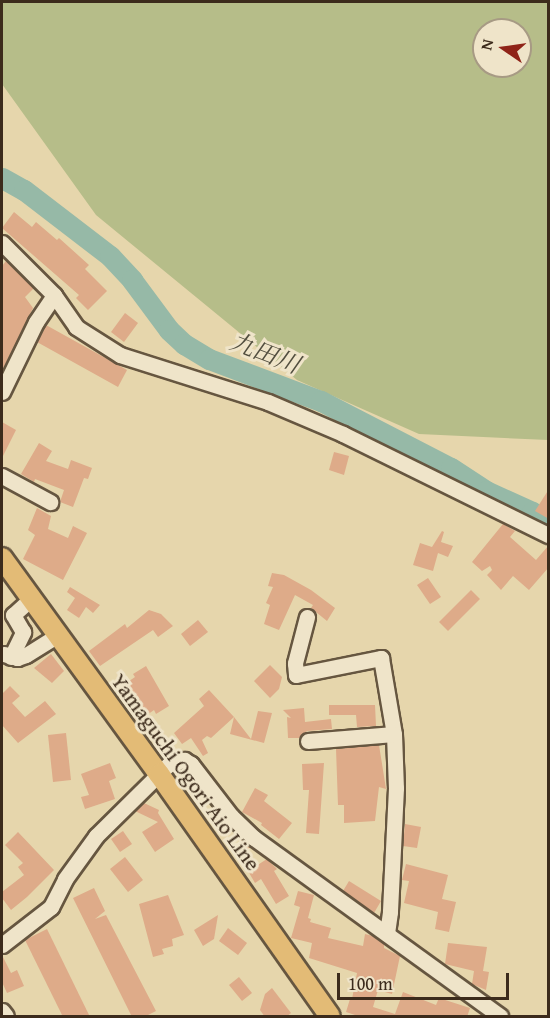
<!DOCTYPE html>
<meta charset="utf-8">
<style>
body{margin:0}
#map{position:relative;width:550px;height:1018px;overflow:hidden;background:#e6d6ac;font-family:"Gentium Book Plus","Noto Serif JP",serif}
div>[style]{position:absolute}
.green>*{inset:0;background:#b6bd89}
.river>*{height:21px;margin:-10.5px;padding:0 10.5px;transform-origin:10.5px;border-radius:10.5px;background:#96b9a7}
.building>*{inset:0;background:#deab89}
.roads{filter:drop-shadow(2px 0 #665640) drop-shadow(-2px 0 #665640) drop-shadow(0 2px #665640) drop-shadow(0 -2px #665640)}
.minor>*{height:15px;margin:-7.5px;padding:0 7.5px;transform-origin:7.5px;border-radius:7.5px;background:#efe4c9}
.major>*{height:20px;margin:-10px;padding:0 10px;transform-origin:10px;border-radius:10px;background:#e3bb76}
span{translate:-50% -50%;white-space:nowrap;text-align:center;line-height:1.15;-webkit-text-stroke:6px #efe4c9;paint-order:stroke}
.street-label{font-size:22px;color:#3c2b1c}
.water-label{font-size:24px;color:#524e3f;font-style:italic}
.frame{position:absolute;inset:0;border:3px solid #3c2b1c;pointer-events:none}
.north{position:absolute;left:472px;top:18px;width:60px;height:60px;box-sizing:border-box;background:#efe4c9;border:2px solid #a79a84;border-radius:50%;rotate:283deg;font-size:16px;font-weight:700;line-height:24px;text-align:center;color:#3c2b1c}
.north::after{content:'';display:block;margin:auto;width:21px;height:27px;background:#8f2418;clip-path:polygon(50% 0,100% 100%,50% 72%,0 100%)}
.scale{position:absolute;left:337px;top:973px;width:172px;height:27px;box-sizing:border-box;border:3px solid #3c2b1c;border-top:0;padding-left:8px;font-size:18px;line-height:21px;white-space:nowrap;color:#3c2b1c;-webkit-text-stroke:4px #efe4c9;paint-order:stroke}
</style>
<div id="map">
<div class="green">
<div style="clip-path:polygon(evenodd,2px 2px,548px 2px,548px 440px,419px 434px,297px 380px,96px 215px,2px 84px,2px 2px,484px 30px,520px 30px,520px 66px,484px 66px,484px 30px)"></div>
</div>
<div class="river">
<div style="left:2px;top:178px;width:25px;rotate:29deg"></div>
<div style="left:24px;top:190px;width:108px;rotate:37.5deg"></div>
<div style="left:110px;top:256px;width:33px;rotate:47deg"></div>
<div style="left:132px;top:280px;width:62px;rotate:53.5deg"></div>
<div style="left:169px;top:330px;width:21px;rotate:43deg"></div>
<div style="left:184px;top:344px;width:29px;rotate:31deg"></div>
<div style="left:209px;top:359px;width:120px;rotate:20.6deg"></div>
<div style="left:321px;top:401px;width:146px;rotate:27.3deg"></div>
<div style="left:451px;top:468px;width:42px;rotate:33.3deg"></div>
<div style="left:486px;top:491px;width:51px;rotate:24.5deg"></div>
<div style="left:532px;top:512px;width:21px;rotate:39deg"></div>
</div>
<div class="building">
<div style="clip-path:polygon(14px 212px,32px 227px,36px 222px,57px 240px,59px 238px,89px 265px,85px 269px,107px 291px,88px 310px,76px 298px,79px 295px,2px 228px)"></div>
<div style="clip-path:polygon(6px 261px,34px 288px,25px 297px,33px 308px,2px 371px,2px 266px)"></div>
<div style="clip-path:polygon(125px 313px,138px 323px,124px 342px,111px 332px)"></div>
<div style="clip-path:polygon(46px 325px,127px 370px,118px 387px,37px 342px)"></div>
<div style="clip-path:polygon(2px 422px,16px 430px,2px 458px)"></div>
<div style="clip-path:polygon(39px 443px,52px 451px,46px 461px,68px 469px,71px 460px,92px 468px,88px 479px,84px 478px,73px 507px,60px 502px,64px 490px,35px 479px,34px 482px,21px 474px)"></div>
<div style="clip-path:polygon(334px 452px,349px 456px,344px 475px,329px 470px)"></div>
<div style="clip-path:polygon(549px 489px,549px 519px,535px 511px)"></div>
<div style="clip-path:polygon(37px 508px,51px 516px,48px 529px,68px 538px,73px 526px,87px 533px,63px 580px,23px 559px,35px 535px,28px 530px)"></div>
<div style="clip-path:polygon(503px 524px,515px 531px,510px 537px,536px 560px,549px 545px,549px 567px,529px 590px,513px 576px,501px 590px,487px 575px,492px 570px,490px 566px,482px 571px,472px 562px)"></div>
<div style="clip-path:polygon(442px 531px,444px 532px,441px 542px,453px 546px,448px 557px,438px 553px,433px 571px,413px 565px,420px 543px,432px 547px)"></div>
<div style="clip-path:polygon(272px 573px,284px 575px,311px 590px,335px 608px,327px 621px,311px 608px,313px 605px,295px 595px,279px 630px,264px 624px,270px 605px,266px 603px,273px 587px,268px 586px)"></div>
<div style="clip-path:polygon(428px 578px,441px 597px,430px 604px,417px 585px)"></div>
<div style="clip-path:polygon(70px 587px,100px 605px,93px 613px,86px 607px,79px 618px,67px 610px,75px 598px,67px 592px)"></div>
<div style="clip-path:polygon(471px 590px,480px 599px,448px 631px,439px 622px)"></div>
<div style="clip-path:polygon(149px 610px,161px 614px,173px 626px,158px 637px,153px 630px,100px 666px,89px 651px,125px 624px,127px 628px)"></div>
<div style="clip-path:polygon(198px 620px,208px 632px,190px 646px,181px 634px)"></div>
<div style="clip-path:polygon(51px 654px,64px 671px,52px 683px,34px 668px)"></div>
<div style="clip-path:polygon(270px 665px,282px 677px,279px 689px,270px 698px,254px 681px)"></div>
<div style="clip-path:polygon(146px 666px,169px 706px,156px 714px,154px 710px,137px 722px,116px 690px,135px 677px,133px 674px)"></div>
<div style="clip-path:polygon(10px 686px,20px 696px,12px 703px,25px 717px,45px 701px,56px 714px,18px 743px,2px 725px,2px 694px)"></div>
<div style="clip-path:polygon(209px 690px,234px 717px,211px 738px,207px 736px,202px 740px,208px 753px,203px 756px,191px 738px,182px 744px,174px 733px,204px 706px,199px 699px)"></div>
<div style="clip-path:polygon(329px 705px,375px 705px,376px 726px,357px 727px,356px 715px,329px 715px)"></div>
<div style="clip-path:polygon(304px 708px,305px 722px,331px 719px,332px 729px,307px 731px,299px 738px,288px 738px,287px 717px,291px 718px,283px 710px)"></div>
<div style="clip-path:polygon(258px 711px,272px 713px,264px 743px,230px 734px,234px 717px,251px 739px)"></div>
<div style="clip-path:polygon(66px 733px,71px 780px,53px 782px,48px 735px)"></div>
<div style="clip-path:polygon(379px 745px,386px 789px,379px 787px,375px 821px,344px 823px,344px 805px,338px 805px,336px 749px)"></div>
<div style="clip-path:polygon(110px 763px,116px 778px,109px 781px,115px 799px,85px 809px,81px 797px,89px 795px,81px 774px)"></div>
<div style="clip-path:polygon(324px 763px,319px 834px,306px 833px,309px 790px,303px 790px,302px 764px)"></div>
<div style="clip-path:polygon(255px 788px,268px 795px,264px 801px,292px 823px,279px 839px,261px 825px,262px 823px,242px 812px)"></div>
<div style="clip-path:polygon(144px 803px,159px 810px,158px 813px,174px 839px,155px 852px,142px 832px,158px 822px,135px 811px)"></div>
<div style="clip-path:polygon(405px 824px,421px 827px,417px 848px,403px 846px)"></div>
<div style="clip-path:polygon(123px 831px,132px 844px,120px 852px,111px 839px)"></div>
<div style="clip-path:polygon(18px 832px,54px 870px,27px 897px,11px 910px,2px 898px,2px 892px,24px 875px,18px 867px,23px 863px,5px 845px)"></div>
<div style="clip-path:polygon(242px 840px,250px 847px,238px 856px,232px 848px)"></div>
<div style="clip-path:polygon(125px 857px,143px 880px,128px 892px,110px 869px)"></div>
<div style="clip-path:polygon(267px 859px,277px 869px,274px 871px,289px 896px,276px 904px,261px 879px,255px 883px,248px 871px)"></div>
<div style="clip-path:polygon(406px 864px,448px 875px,442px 899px,456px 902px,449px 932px,435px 929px,438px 912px,404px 903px,409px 881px,402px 880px)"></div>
<div style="clip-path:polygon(349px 881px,381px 901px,374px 913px,343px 891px)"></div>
<div style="clip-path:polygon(94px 888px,105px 911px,95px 919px,106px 915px,156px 1011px,144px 1017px,132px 1017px,73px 898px)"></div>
<div style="clip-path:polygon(298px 891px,314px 895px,308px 918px,311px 919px,310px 922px,331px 928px,328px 938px,363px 946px,365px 934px,373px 936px,384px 944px,384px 948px,400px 956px,392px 994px,378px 990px,373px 1007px,395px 1014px,403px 992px,436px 1005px,439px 998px,470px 1008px,467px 1017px,361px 1017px,346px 1012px,350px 999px,352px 999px,357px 973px,309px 958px,312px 943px,291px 938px,300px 907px,294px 905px)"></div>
<div style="clip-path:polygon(168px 895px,184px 935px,172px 939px,173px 946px,162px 949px,164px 954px,153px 957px,139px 904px)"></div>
<div style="clip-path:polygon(218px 915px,214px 939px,203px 946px,194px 930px)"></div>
<div style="clip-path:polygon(228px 928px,247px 943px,238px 955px,219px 941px)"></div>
<div style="clip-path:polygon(47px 929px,90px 1017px,63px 1017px,25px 940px)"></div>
<div style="clip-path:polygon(448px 943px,487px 947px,483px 971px,489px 972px,486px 990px,472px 984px,474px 971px,445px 964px)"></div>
<div style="clip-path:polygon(2px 955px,11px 973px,17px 970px,24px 986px,7px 993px,2px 982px)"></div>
<div style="clip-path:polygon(239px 977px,252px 993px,242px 1001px,229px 985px)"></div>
<div style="clip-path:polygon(272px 988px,291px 1013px,286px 1017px,265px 1017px,260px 1010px,265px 994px)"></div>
</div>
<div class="roads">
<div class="minor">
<div style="left:2px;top:243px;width:74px;rotate:45deg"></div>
<div style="left:54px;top:295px;width:39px;rotate:55deg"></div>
<div style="left:76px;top:327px;width:52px;rotate:32.5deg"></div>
<div style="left:120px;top:355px;width:155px;rotate:17.6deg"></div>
<div style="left:268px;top:402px;width:82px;rotate:23.1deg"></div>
<div style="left:343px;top:434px;width:229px;rotate:26.2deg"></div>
<div style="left:2px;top:392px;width:78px;rotate:-64.1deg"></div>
<div style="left:36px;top:322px;width:32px;rotate:-56deg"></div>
<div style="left:2px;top:476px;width:55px;rotate:28.4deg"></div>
<div style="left:307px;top:617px;width:48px;rotate:104.6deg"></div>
<div style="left:295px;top:663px;width:12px;rotate:85deg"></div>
<div style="left:296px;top:675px;width:87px;rotate:-11.3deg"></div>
<div style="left:381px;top:658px;width:77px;rotate:80.3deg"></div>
<div style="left:394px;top:734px;width:54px;rotate:87.9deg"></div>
<div style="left:396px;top:788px;width:124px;rotate:92.8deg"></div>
<div style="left:390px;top:912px;width:22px;rotate:98deg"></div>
<div style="left:4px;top:654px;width:14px;rotate:17deg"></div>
<div style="left:17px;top:658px;width:9px;rotate:-18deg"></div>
<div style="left:26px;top:655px;width:36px;rotate:-32deg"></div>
<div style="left:11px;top:657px;width:28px;rotate:-64deg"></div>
<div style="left:23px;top:632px;width:20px;rotate:-120deg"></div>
<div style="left:13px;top:615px;width:24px;rotate:-42deg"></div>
<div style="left:308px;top:741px;width:86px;rotate:-4.7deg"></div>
<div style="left:2px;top:945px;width:62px;rotate:-37.8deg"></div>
<div style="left:51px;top:907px;width:31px;rotate:-63deg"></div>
<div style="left:65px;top:879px;width:53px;rotate:-54.2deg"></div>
<div style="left:96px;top:836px;width:103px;rotate:-44.6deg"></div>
<div style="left:169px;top:764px;width:16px;rotate:-15deg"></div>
<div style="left:184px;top:760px;width:8px;rotate:30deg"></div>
<div style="left:191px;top:764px;width:66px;rotate:52.4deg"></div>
<div style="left:231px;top:816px;width:32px;rotate:44deg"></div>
<div style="left:254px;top:838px;width:304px;rotate:35.9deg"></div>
<div style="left:2px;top:1011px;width:6px;rotate:51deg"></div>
</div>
<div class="major">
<div style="left:2px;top:558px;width:267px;rotate:54deg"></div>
<div style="left:159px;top:774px;width:296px;rotate:54.8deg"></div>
</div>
</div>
<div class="street-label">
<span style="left:186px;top:772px;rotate:54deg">Yamaguchi Ogori Aio Line</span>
</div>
<div class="water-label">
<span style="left:265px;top:353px;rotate:21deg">九田川</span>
</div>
<div class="frame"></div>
<div class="north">N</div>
<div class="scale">100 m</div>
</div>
